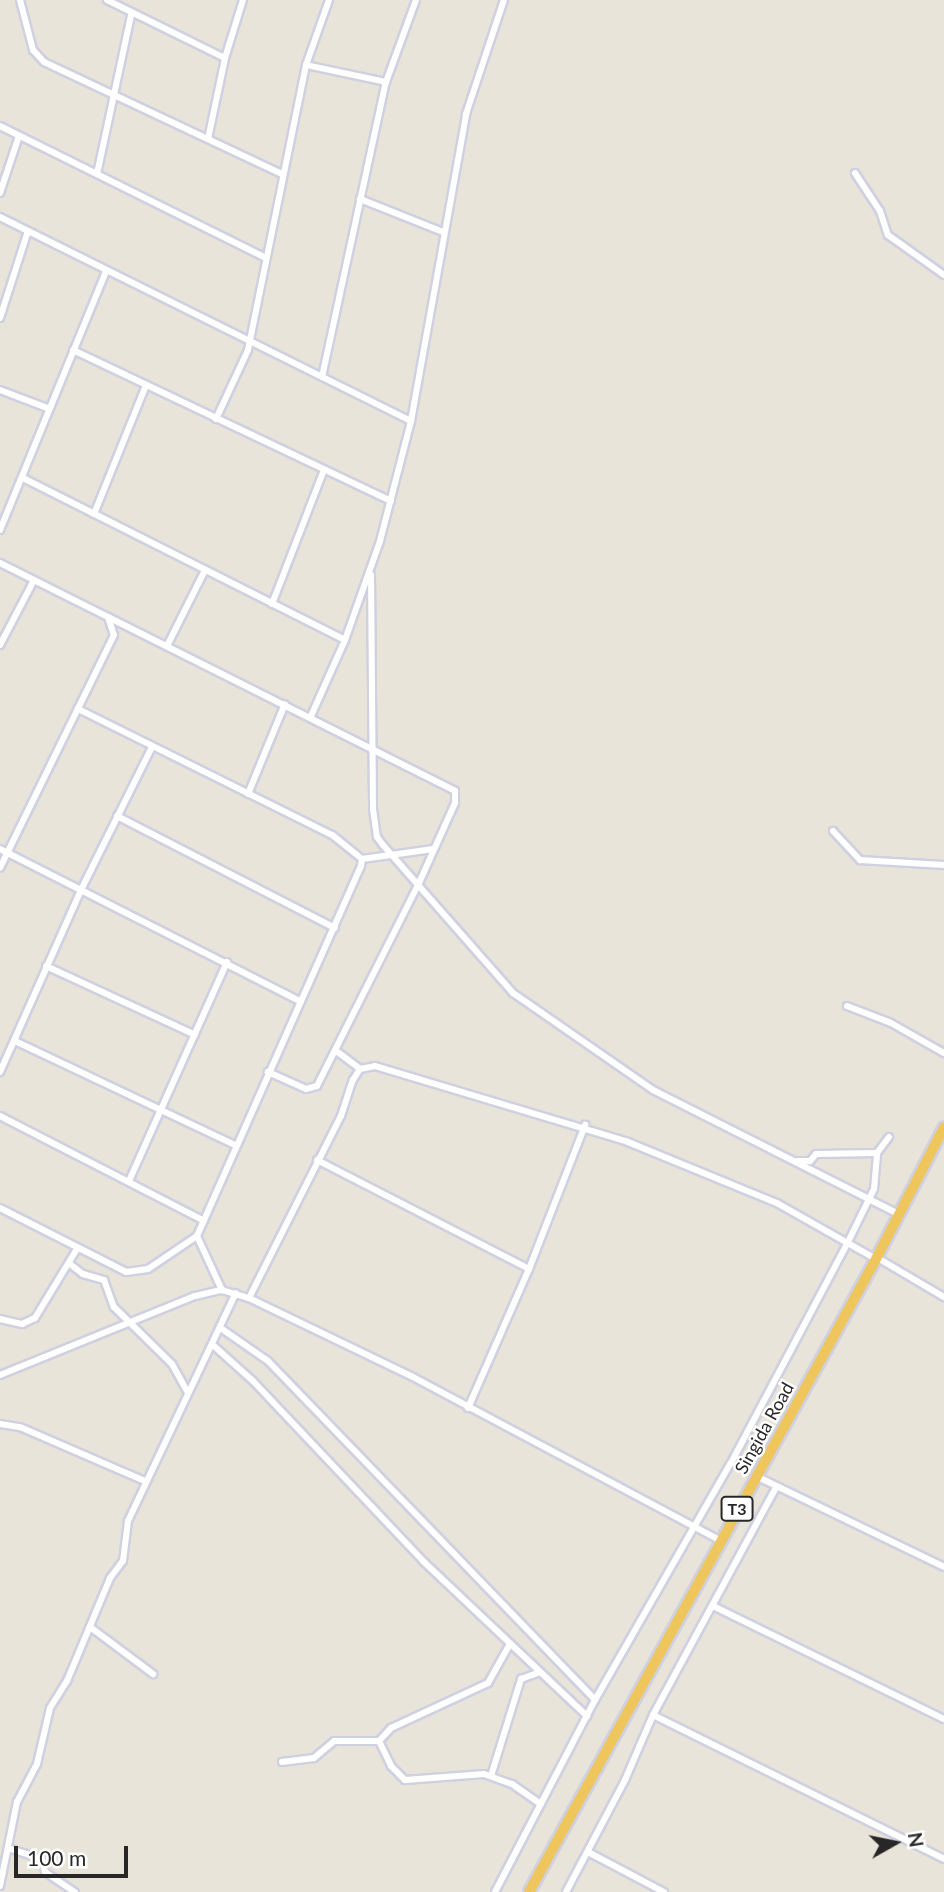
<!DOCTYPE html>
<style>
body{margin:0}
#map{position:relative;width:944px;height:1892px;overflow:hidden;background:#e9e4d9;font-family:Lato,sans-serif}
div>[style]{position:absolute}
.roads{filter:drop-shadow(2px 0 #cfd0e0) drop-shadow(-2px 0 #cfd0e0) drop-shadow(0 2px #cfd0e0) drop-shadow(0 -2px #cfd0e0)}
.minor>*{height:6px;margin:-3px;padding:0 3px;transform-origin:3px;border-radius:3px;background:#fff}
.trunk>*{height:10px;margin:-5px;padding:0 5px;transform-origin:5px;border-radius:5px;background:#eec65c}
span{translate:-50% -50%;white-space:nowrap;text-align:center;line-height:1.15;-webkit-text-stroke:5px #fff;paint-order:stroke}
.shield-label span{padding:2px 5px;background:#fff;border:2px solid;border-radius:5px;-webkit-text-stroke-width:0}
.shield-label{font-size:16px;color:#272727;font-weight:700}
.street-label{font-size:18px;color:#272727}
.north{position:absolute;left:860px;top:1808px;width:70px;height:70px;-webkit-text-stroke:5px #fff;paint-order:stroke;rotate:81deg;font-size:19px;font-weight:700;line-height:28px;text-align:center;color:#272727}
.north::after{content:'';display:block;margin:auto;width:24px;height:32px;background:#272727;clip-path:polygon(50% 0,100% 100%,50% 72%,0 100%)}
.scale{position:absolute;left:14px;top:1846px;width:114px;height:32px;box-sizing:border-box;border:4px solid #272727;border-top:0;padding-left:9px;font-size:21px;line-height:24px;white-space:nowrap;color:#272727;-webkit-text-stroke:5px #fff;paint-order:stroke}
</style>
<div id="map">
<div class="roads">
<div class="minor">
<div style="left:20px;top:0;width:52px;rotate:75.4deg"></div>
<div style="left:33px;top:50px;width:16px;rotate:47deg"></div>
<div style="left:44px;top:62px;width:263px;rotate:25.2deg"></div>
<div style="left:107px;top:0;width:131px;rotate:26.2deg"></div>
<div style="left:306px;top:65px;width:82px;rotate:12deg"></div>
<div style="left:0;top:126px;width:297px;rotate:26.4deg"></div>
<div style="left:208px;top:139px;width:83px;rotate:-78.1deg"></div>
<div style="left:225px;top:58px;width:61px;rotate:-72.8deg"></div>
<div style="left:855px;top:173px;width:45px;rotate:56.7deg"></div>
<div style="left:880px;top:211px;width:25px;rotate:72deg"></div>
<div style="left:888px;top:235px;width:69px;rotate:35.5deg"></div>
<div style="left:97px;top:174px;width:163px;rotate:-77.9deg"></div>
<div style="left:0;top:193px;width:60px;rotate:-71.6deg"></div>
<div style="left:360px;top:199px;width:89px;rotate:21.7deg"></div>
<div style="left:0;top:217px;width:459px;rotate:26.4deg"></div>
<div style="left:0;top:318px;width:91px;rotate:-72.2deg"></div>
<div style="left:73px;top:350px;width:352px;rotate:25.4deg"></div>
<div style="left:322px;top:377px;width:302px;rotate:-77.8deg"></div>
<div style="left:386px;top:82px;width:87px;rotate:-69.9deg"></div>
<div style="left:0;top:390px;width:53px;rotate:20.8deg"></div>
<div style="left:216px;top:419px;width:76px;rotate:-65.1deg"></div>
<div style="left:248px;top:350px;width:291px;rotate:-78.5deg"></div>
<div style="left:306px;top:65px;width:69px;rotate:-70.5deg"></div>
<div style="left:23px;top:478px;width:360px;rotate:26.7deg"></div>
<div style="left:94px;top:514px;width:139px;rotate:-68deg"></div>
<div style="left:0;top:530px;width:280px;rotate:-67.7deg"></div>
<div style="left:0;top:563px;width:121px;rotate:26.6deg"></div>
<div style="left:108px;top:617px;width:19px;rotate:72deg"></div>
<div style="left:114px;top:635px;width:259px;rotate:116.1deg"></div>
<div style="left:371px;top:575px;width:234px;rotate:89.5deg"></div>
<div style="left:373px;top:809px;width:28px;rotate:82deg"></div>
<div style="left:377px;top:837px;width:10px;rotate:53deg"></div>
<div style="left:383px;top:845px;width:197px;rotate:48.7deg"></div>
<div style="left:513px;top:993px;width:170px;rotate:34.7deg"></div>
<div style="left:653px;top:1090px;width:275px;rotate:26.8deg"></div>
<div style="left:272px;top:604px;width:144px;rotate:-68.8deg"></div>
<div style="left:108px;top:617px;width:388px;rotate:26.6deg"></div>
<div style="left:455px;top:791px;width:12px;rotate:90deg"></div>
<div style="left:455px;top:803px;width:88px;rotate:114.2deg"></div>
<div style="left:419px;top:883px;width:227px;rotate:116.7deg"></div>
<div style="left:317px;top:1086px;width:11px;rotate:165deg"></div>
<div style="left:306px;top:1089px;width:42px;rotate:-155.9deg"></div>
<div style="left:168px;top:644px;width:83px;rotate:-63.4deg"></div>
<div style="left:0;top:645px;width:73px;rotate:-62.4deg"></div>
<div style="left:311px;top:716px;width:83px;rotate:-65.9deg"></div>
<div style="left:345px;top:640px;width:105px;rotate:-70.5deg"></div>
<div style="left:380px;top:541px;width:124px;rotate:-75.5deg"></div>
<div style="left:411px;top:421px;width:312px;rotate:-79.8deg"></div>
<div style="left:466px;top:114px;width:120px;rotate:-71.6deg"></div>
<div style="left:248px;top:794px;width:97px;rotate:-67.7deg"></div>
<div style="left:117px;top:816px;width:245px;rotate:27.2deg"></div>
<div style="left:833px;top:831px;width:40px;rotate:47deg"></div>
<div style="left:860px;top:860px;width:84px;rotate:3.4deg"></div>
<div style="left:0;top:849px;width:336px;rotate:26.9deg"></div>
<div style="left:362px;top:859px;width:72px;rotate:-8deg"></div>
<div style="left:46px;top:966px;width:164px;rotate:24.8deg"></div>
<div style="left:847px;top:1006px;width:47px;rotate:21.1deg"></div>
<div style="left:891px;top:1023px;width:61px;rotate:29.5deg"></div>
<div style="left:15px;top:1041px;width:243px;rotate:25.3deg"></div>
<div style="left:335px;top:1050px;width:31px;rotate:37deg"></div>
<div style="left:0;top:1072px;width:199px;rotate:-66deg"></div>
<div style="left:81px;top:890px;width:160px;rotate:-63.6deg"></div>
<div style="left:0;top:1116px;width:229px;rotate:27.2deg"></div>
<div style="left:317px;top:1160px;width:238px;rotate:27.2deg"></div>
<div style="left:797px;top:1161px;width:13px"></div>
<div style="left:810px;top:1161px;width:9px;rotate:-49deg"></div>
<div style="left:816px;top:1154px;width:61px;rotate:-0.9deg"></div>
<div style="left:877px;top:1153px;width:20px;rotate:-53deg"></div>
<div style="left:129px;top:1181px;width:240px;rotate:-65.9deg"></div>
<div style="left:0;top:1208px;width:141px;rotate:26.9deg"></div>
<div style="left:126px;top:1272px;width:22px;rotate:-8deg"></div>
<div style="left:148px;top:1269px;width:59px;rotate:-34deg"></div>
<div style="left:197px;top:1236px;width:405px;rotate:-66.1deg"></div>
<div style="left:361px;top:866px;width:7px;rotate:-82deg"></div>
<div style="left:362px;top:859px;width:38px;rotate:-141deg"></div>
<div style="left:332px;top:835px;width:284px;rotate:-153.6deg"></div>
<div style="left:197px;top:1236px;width:60px;rotate:65.2deg"></div>
<div style="left:876px;top:1257px;width:79px;rotate:30.5deg"></div>
<div style="left:70px;top:1264px;width:16px;rotate:38deg"></div>
<div style="left:83px;top:1274px;width:22px;rotate:16deg"></div>
<div style="left:104px;top:1280px;width:29px;rotate:70deg"></div>
<div style="left:114px;top:1307px;width:81px;rotate:44.5deg"></div>
<div style="left:172px;top:1364px;width:33px;rotate:61deg"></div>
<div style="left:249px;top:1298px;width:204px;rotate:-63.2deg"></div>
<div style="left:341px;top:1116px;width:38px;rotate:-72deg"></div>
<div style="left:353px;top:1080px;width:13px;rotate:-58deg"></div>
<div style="left:360px;top:1069px;width:15px;rotate:-11deg"></div>
<div style="left:375px;top:1066px;width:264px;rotate:16.7deg"></div>
<div style="left:628px;top:1142px;width:161px;rotate:22.3deg"></div>
<div style="left:777px;top:1203px;width:114px;rotate:29.5deg"></div>
<div style="left:0;top:1319px;width:23px;rotate:13deg"></div>
<div style="left:22px;top:1324px;width:14px;rotate:-25deg"></div>
<div style="left:35px;top:1318px;width:81px;rotate:-58.7deg"></div>
<div style="left:222px;top:1329px;width:56px;rotate:34.8deg"></div>
<div style="left:268px;top:1361px;width:471px;rotate:46deg"></div>
<div style="left:214px;top:1346px;width:52px;rotate:41.9deg"></div>
<div style="left:253px;top:1381px;width:248px;rotate:46.6deg"></div>
<div style="left:423px;top:1561px;width:226px;rotate:43.4deg"></div>
<div style="left:0;top:1375px;width:210px;rotate:-22.1deg"></div>
<div style="left:195px;top:1296px;width:28px;rotate:-13deg"></div>
<div style="left:222px;top:1290px;width:28px;rotate:17deg"></div>
<div style="left:249px;top:1298px;width:182px;rotate:25.7deg"></div>
<div style="left:413px;top:1377px;width:348px;rotate:28deg"></div>
<div style="left:468px;top:1408px;width:152px;rotate:-66.3deg"></div>
<div style="left:529px;top:1269px;width:155px;rotate:-68.7deg"></div>
<div style="left:0;top:1424px;width:20px;rotate:9deg"></div>
<div style="left:20px;top:1427px;width:136px;rotate:23.4deg"></div>
<div style="left:756px;top:1476px;width:209px;rotate:25.8deg"></div>
<div style="left:713px;top:1606px;width:257px;rotate:26.1deg"></div>
<div style="left:90px;top:1627px;width:79px;rotate:36.7deg"></div>
<div style="left:653px;top:1715px;width:325px;rotate:26.3deg"></div>
<div style="left:379px;top:1741px;width:28px;rotate:64deg"></div>
<div style="left:391px;top:1766px;width:20px;rotate:45deg"></div>
<div style="left:405px;top:1780px;width:79px;rotate:-4.3deg"></div>
<div style="left:484px;top:1774px;width:30px;rotate:20deg"></div>
<div style="left:512px;top:1784px;width:35px;rotate:35deg"></div>
<div style="left:379px;top:1741px;width:18px;rotate:-47deg"></div>
<div style="left:391px;top:1728px;width:107px;rotate:-24.9deg"></div>
<div style="left:488px;top:1683px;width:45px;rotate:-60.6deg"></div>
<div style="left:282px;top:1762px;width:32px;rotate:-7deg"></div>
<div style="left:314px;top:1758px;width:26px;rotate:-40deg"></div>
<div style="left:334px;top:1741px;width:45px"></div>
<div style="left:491px;top:1776px;width:102px;rotate:-72.8deg"></div>
<div style="left:521px;top:1679px;width:20px;rotate:-20deg"></div>
<div style="left:8px;top:1848px;width:36px;rotate:18deg"></div>
<div style="left:42px;top:1859px;width:13px;rotate:77deg"></div>
<div style="left:45px;top:1872px;width:36px;rotate:34deg"></div>
<div style="left:588px;top:1852px;width:86px;rotate:27.8deg"></div>
<div style="left:0;top:1886px;width:86px;rotate:-78.6deg"></div>
<div style="left:17px;top:1802px;width:43px;rotate:-62.2deg"></div>
<div style="left:37px;top:1764px;width:57px;rotate:-76.9deg"></div>
<div style="left:50px;top:1708px;width:32px;rotate:-58deg"></div>
<div style="left:67px;top:1681px;width:112px;rotate:-67.3deg"></div>
<div style="left:110px;top:1578px;width:21px;rotate:-53deg"></div>
<div style="left:123px;top:1561px;width:40px;rotate:-82.9deg"></div>
<div style="left:128px;top:1521px;width:252px;rotate:-64.7deg"></div>
<div style="left:495px;top:1892px;width:216px;rotate:-62.5deg"></div>
<div style="left:595px;top:1700px;width:273px;rotate:-60.2deg"></div>
<div style="left:731px;top:1463px;width:248px;rotate:-62.1deg"></div>
<div style="left:847px;top:1244px;width:61px;rotate:-63.9deg"></div>
<div style="left:874px;top:1189px;width:36px;rotate:-85deg"></div>
<div style="left:566px;top:1892px;width:127px;rotate:-62.2deg"></div>
<div style="left:625px;top:1780px;width:71px;rotate:-66.7deg"></div>
<div style="left:653px;top:1715px;width:260px;rotate:-61.6deg"></div>
</div>
<div class="trunk">
<div style="left:529px;top:1892px;width:722px;rotate:-61.27deg"></div>
<div style="left:876px;top:1259px;width:148px;rotate:-62.7deg"></div>
</div>
</div>
<div class="shield-label">
<span style="left:737px;top:1509px">T3</span>
</div>
<div class="street-label">
<span style="left:764px;top:1428px;rotate:-61deg">Singida Road</span>
</div>
<div class="north">N</div>
<div class="scale">100 m</div>
</div>
